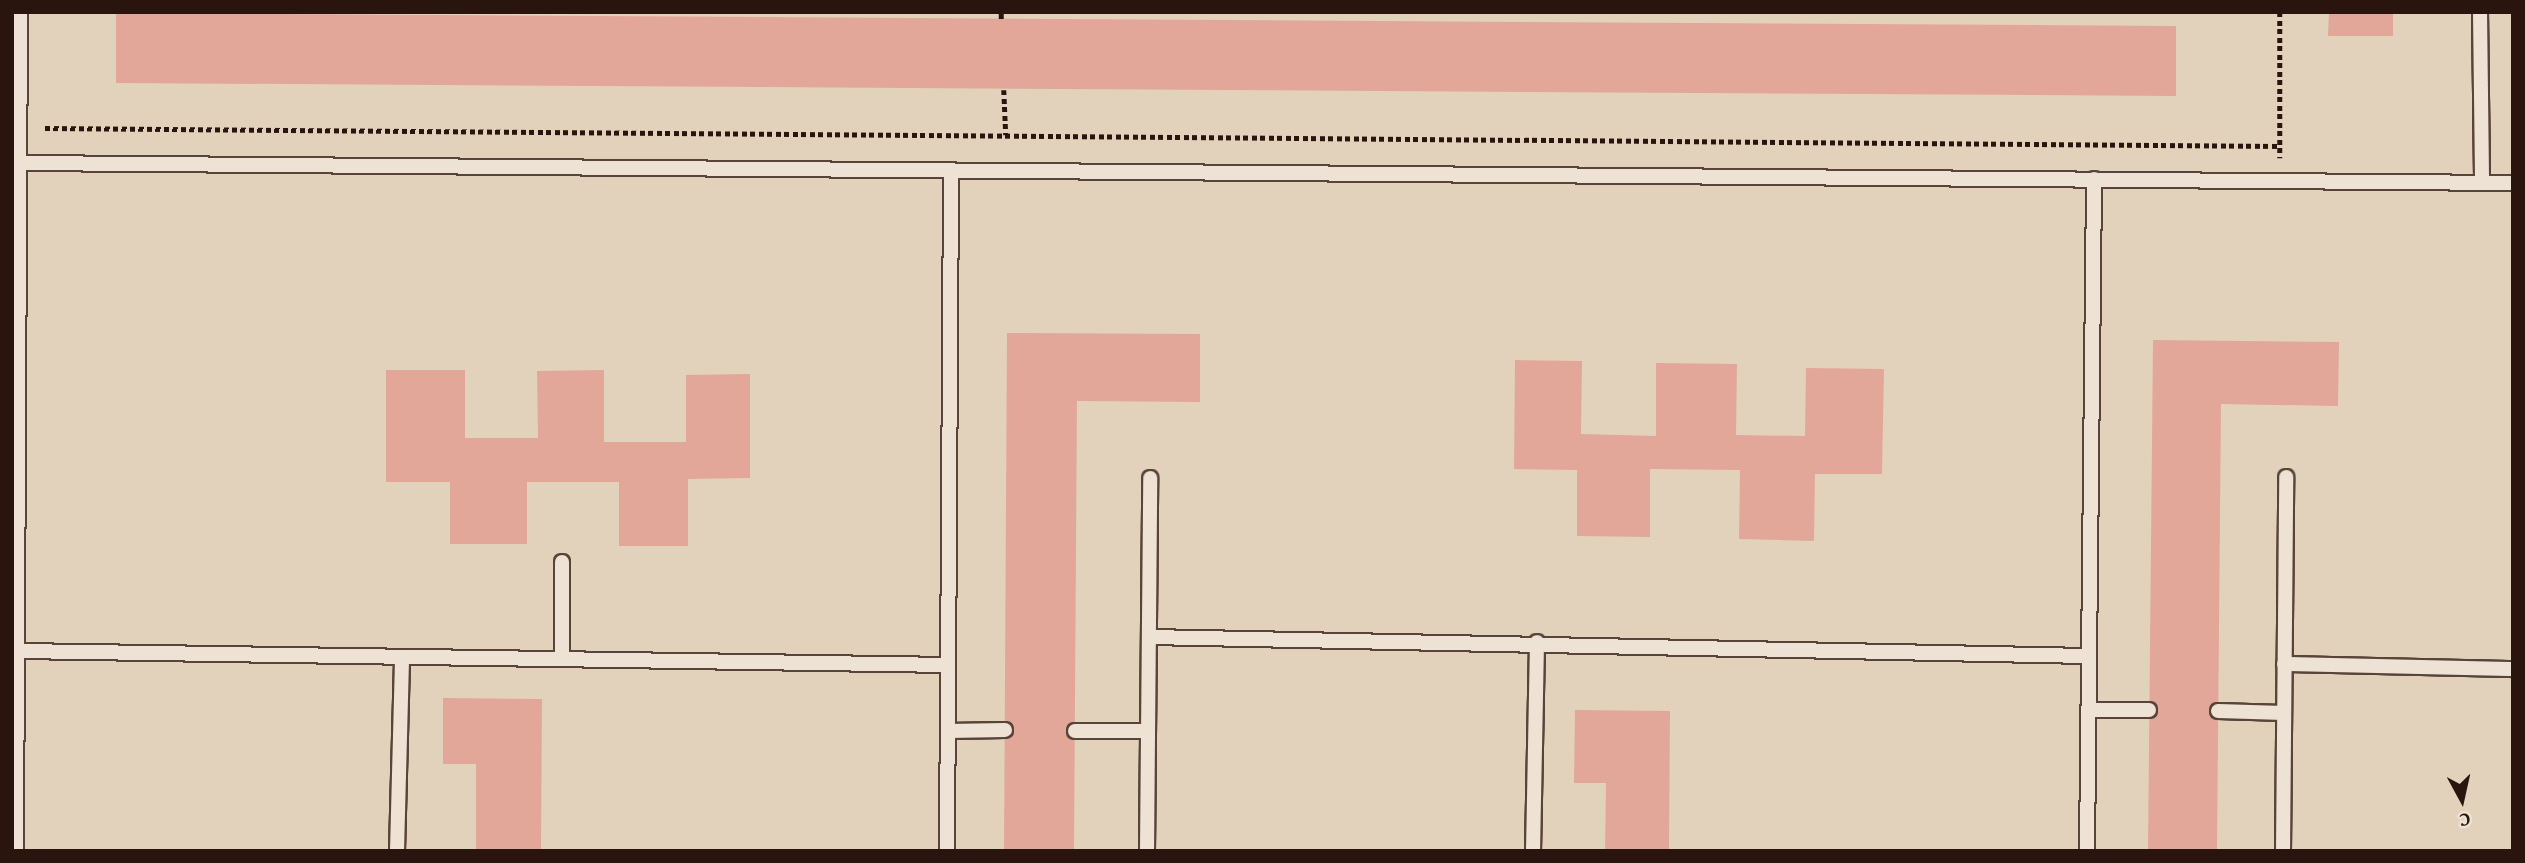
<!DOCTYPE html>
<meta charset="utf-8">
<style>
body{margin:0}
#map{position:relative;width:2525px;height:863px;overflow:hidden;background:#e3d2bb;font-family:"Gentium Book Plus",serif}
div>[style]{position:absolute}
.building>*{inset:0;background:#e2a799}
.path>*{height:4.5px;margin-top:-2.25px;transform-origin:0;background:repeating-linear-gradient(90deg,#2a150e 0 5px,transparent 0 8.5px)}
.roads{filter:drop-shadow(2px 0 #584439) drop-shadow(-2px 0 #584439) drop-shadow(0 2px #584439) drop-shadow(0 -2px #584439)}
.service>*{height:14px;margin:-7px;padding:0 7px;transform-origin:7px;border-radius:7px;background:#ede2d3}
span{translate:-50% -50%;white-space:nowrap;text-align:center;line-height:1.15;-webkit-text-stroke:5px #ede2d3;paint-order:stroke}
.frame{position:absolute;inset:0;border:14px solid #2a150e;pointer-events:none}
.north{position:absolute;left:2427px;top:765px;width:70px;height:70px;-webkit-text-stroke:5px #ede2d3;paint-order:stroke;rotate:172deg;font-size:19px;font-weight:700;line-height:28px;text-align:center;color:#2a150e}
.north::after{content:'';display:block;margin:auto;width:24px;height:32px;background:#2a150e;clip-path:polygon(50% 0,100% 100%,50% 72%,0 100%)}
</style>
<div id="map">
<div class="building">
<div style="clip-path:polygon(2329px 12px,2393px 12px,2393px 36px,2328px 36px)"></div>
<div style="clip-path:polygon(116px 13px,2176px 26px,2176px 96px,116px 83px)"></div>
<div style="clip-path:polygon(1007px 333px,1200px 334px,1200px 402px,1077px 401px,1074px 851px,1004px 851px)"></div>
<div style="clip-path:polygon(2153px 340px,2339px 342px,2338px 406px,2221px 404px,2217px 851px,2148px 851px)"></div>
<div style="clip-path:polygon(1515px 360px,1582px 361px,1581px 434px,1656px 436px,1656px 363px,1737px 364px,1736px 435px,1805px 436px,1806px 368px,1884px 369px,1882px 474px,1815px 474px,1814px 541px,1739px 539px,1740px 470px,1650px 469px,1650px 537px,1577px 536px,1577px 470px,1514px 469px)"></div>
<div style="clip-path:polygon(386px 370px,465px 370px,465px 438px,538px 438px,537px 371px,604px 370px,604px 442px,686px 442px,686px 375px,750px 374px,750px 478px,688px 479px,688px 546px,619px 546px,619px 482px,527px 482px,527px 544px,450px 544px,450px 482px,386px 482px)"></div>
<div style="clip-path:polygon(443px 698px,542px 699px,541px 851px,476px 851px,476px 764px,443px 764px)"></div>
<div style="clip-path:polygon(1575px 710px,1670px 711px,1669px 851px,1605px 851px,1606px 783px,1574px 783px)"></div>
</div>
<div class="path">
<div style="left:2280px;top:12px;width:146px;rotate:90deg"></div>
<div style="left:1001px;top:19px;width:7px;rotate:-90deg"></div>
<div style="left:1004px;top:90px;width:45px;rotate:87.5deg"></div>
<div style="left:45px;top:128px;width:2235px;rotate:0.46deg"></div>
</div>
<div class="roads">
<div class="service">
<div style="left:2480px;top:12px;width:170px;rotate:89.3deg"></div>
<div style="left:20px;top:163px;width:2493px;rotate:0.46deg"></div>
<div style="left:1149px;top:637px;width:940px;rotate:1.16deg"></div>
<div style="left:18px;top:651px;width:930px;rotate:0.86deg"></div>
<div style="left:562px;top:659px;width:97px;rotate:-90deg"></div>
<div style="left:2284px;top:664px;width:229px;rotate:1.3deg"></div>
<div style="left:2089px;top:710px;width:60px"></div>
<div style="left:2218px;top:711px;width:66px;rotate:1.7deg"></div>
<div style="left:948px;top:731px;width:57px;rotate:-1deg"></div>
<div style="left:1075px;top:731px;width:73px"></div>
<div style="left:16px;top:851px;width:839px;rotate:-89.73deg"></div>
<div style="left:397px;top:851px;width:194px;rotate:-88.5deg"></div>
<div style="left:947px;top:851px;width:681px;rotate:-89.66deg"></div>
<div style="left:1147px;top:851px;width:373px;rotate:-89.5deg"></div>
<div style="left:1533px;top:851px;width:209px;rotate:-88.9deg"></div>
<div style="left:2087px;top:851px;width:672px;rotate:-89.4deg"></div>
<div style="left:2283px;top:851px;width:374px;rotate:-89.5deg"></div>
</div>
</div>
<div class="frame"></div>
<div class="north">С</div>
</div>
